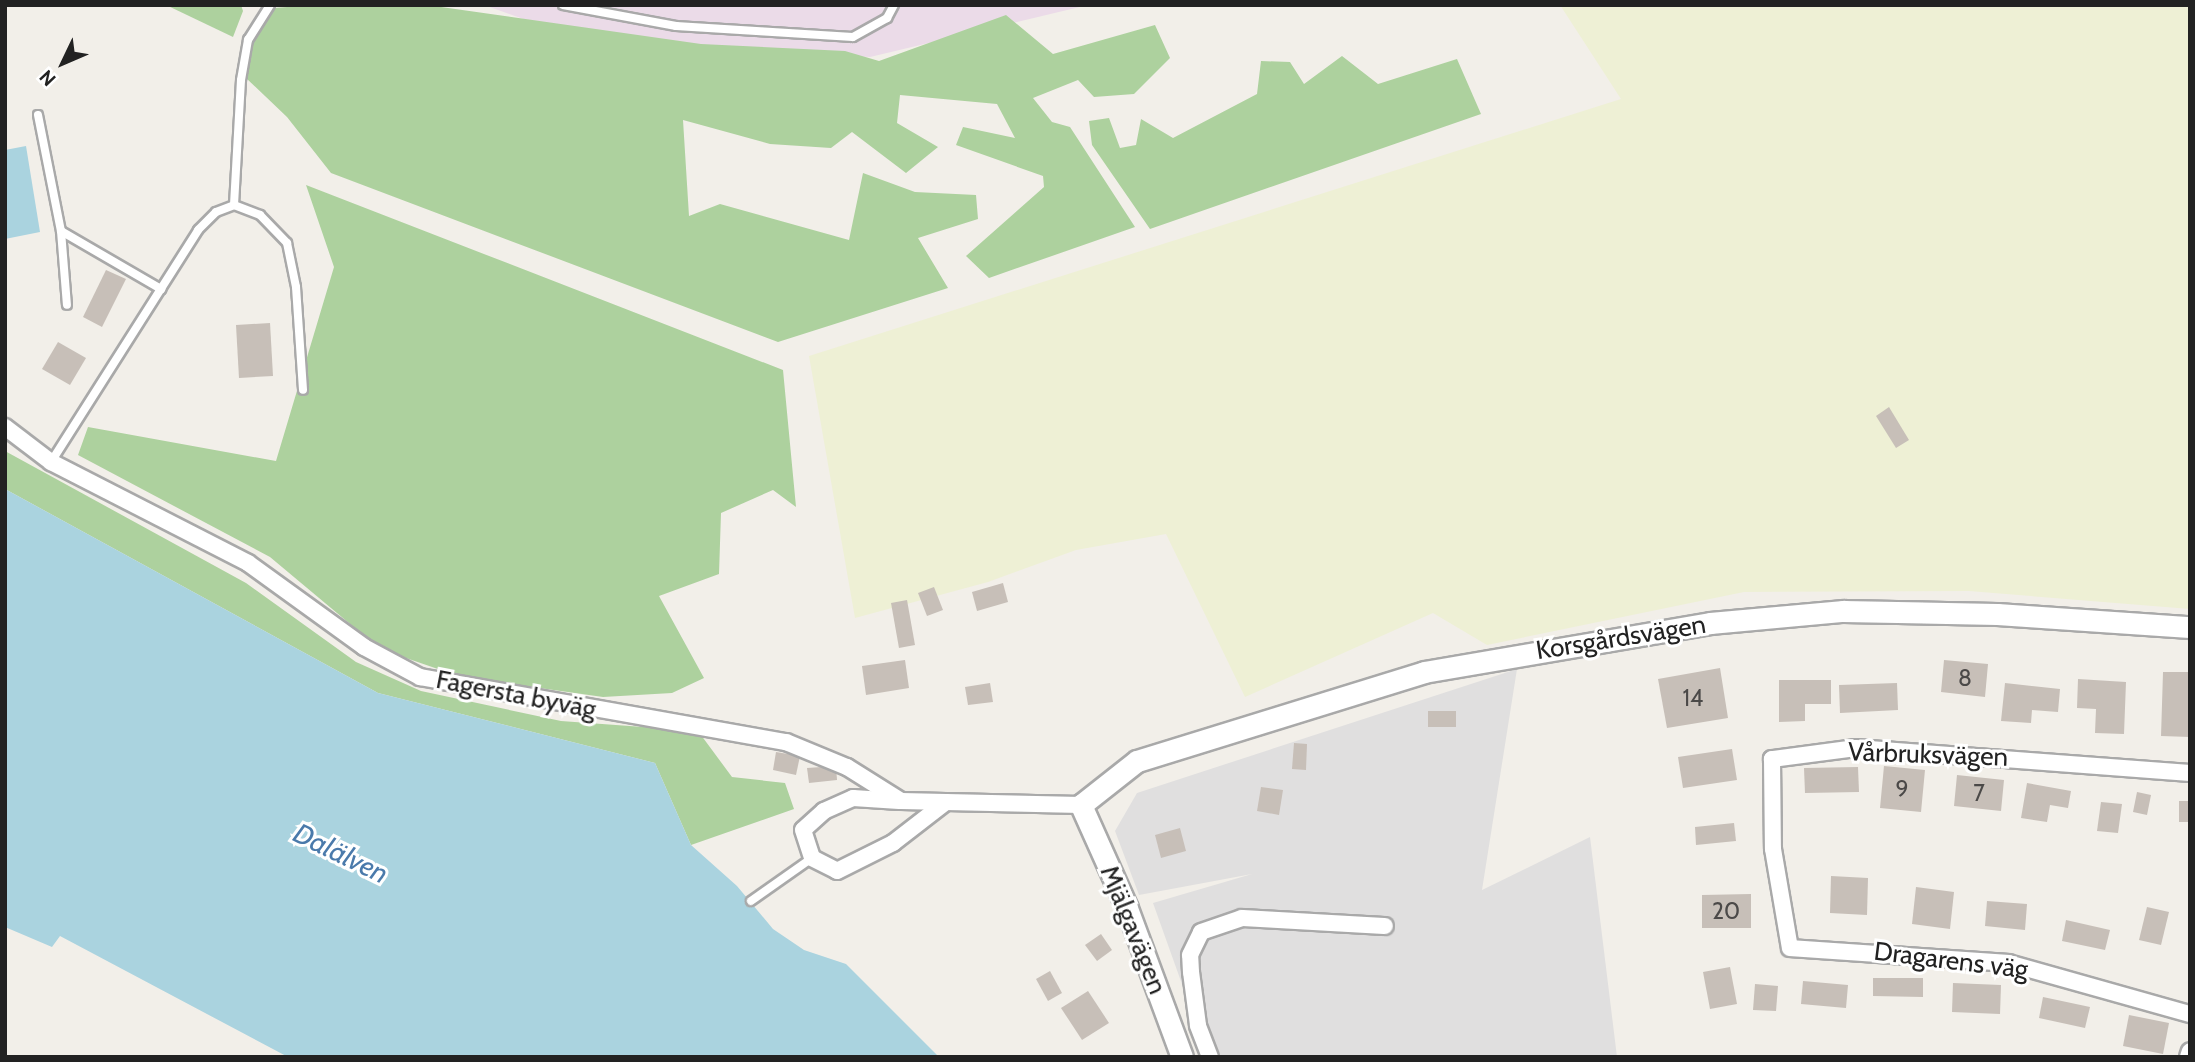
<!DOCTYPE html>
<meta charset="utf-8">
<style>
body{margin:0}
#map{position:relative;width:2195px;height:1062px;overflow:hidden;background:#f2efe9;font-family:Cabin,sans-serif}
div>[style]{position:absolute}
.residential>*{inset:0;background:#e0dfdf}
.industrial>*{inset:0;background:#ebdbe8}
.farmland>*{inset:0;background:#eef0d5}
.forest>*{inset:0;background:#add19e}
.water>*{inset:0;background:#aad3df}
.building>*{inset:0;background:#c7bfb8}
.roads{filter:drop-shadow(2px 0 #a9a9a9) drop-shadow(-2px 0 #a9a9a9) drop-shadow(0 2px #a9a9a9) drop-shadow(0 -2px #a9a9a9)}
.service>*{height:8px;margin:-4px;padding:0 4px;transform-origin:4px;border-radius:4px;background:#fff}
.minor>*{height:16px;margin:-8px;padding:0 8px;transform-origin:8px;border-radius:8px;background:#fff}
.tertiary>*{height:21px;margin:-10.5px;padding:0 10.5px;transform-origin:10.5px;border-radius:10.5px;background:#fff}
span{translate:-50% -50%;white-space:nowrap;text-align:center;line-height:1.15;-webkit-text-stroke:6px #fff;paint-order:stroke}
.number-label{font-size:23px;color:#4b4948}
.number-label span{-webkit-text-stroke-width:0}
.street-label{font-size:26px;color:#222}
.water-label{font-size:28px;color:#4a7aab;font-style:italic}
.frame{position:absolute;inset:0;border:7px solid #222;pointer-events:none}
.north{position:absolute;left:28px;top:28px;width:70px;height:70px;-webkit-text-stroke:5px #fff;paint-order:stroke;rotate:226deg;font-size:19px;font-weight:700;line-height:28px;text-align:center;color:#222}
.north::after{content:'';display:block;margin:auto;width:24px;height:32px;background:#222;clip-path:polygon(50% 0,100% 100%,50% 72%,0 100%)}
</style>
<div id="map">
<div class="residential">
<div style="clip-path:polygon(1517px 669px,1482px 890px,1590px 837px,1617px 1057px,1208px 1057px,1153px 903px,1252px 874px,1139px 895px,1115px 831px,1137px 793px)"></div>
</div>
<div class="industrial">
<div style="clip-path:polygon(484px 5px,1088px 5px,870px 57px,599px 46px)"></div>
</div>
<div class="farmland">
<div style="clip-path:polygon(1560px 5px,2190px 5px,2190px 609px,1969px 591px,1744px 592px,1487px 645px,1433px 613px,1245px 697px,1166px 534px,1076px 550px,988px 582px,855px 618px,809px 356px,1621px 99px)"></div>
</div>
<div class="forest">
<div style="clip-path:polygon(166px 5px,241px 5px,243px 11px,233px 37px)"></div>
<div style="clip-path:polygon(313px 5px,427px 5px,701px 44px,845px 51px,879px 61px,1006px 15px,1053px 54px,1155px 25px,1170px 58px,1134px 94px,1094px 97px,1078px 80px,1033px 98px,1052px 122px,1070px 127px,1135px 227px,989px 278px,966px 256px,1044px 187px,1043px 176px,956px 145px,963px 127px,1015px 138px,997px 104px,900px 95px,897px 123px,938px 147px,906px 173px,852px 132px,831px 148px,770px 144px,683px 120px,689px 216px,720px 204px,849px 240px,863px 173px,915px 192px,976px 195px,978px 219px,918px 238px,948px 288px,778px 342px,331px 173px,287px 117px,246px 78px,254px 35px,274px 8px)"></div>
<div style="clip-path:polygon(1342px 56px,1378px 84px,1457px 59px,1481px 114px,1150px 229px,1092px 145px,1089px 121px,1109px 118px,1120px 148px,1136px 145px,1141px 119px,1173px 138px,1257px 94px,1261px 61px,1290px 62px,1304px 84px)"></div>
<div style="clip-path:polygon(306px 185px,783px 370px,796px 507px,773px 490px,721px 513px,719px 574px,659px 596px,704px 678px,672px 693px,603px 697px,461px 677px,380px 649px,270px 557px,78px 455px,88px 427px,276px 461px,334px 267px)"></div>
<div style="clip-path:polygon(5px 451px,246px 583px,356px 662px,421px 691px,561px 721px,698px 731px,732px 777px,785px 783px,794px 809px,691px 845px,655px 763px,378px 693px,5px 489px)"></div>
</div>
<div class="water">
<div style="clip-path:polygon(26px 146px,40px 232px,5px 239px,5px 150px)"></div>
<div style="clip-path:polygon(5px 489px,378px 693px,655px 763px,691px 845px,737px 886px,773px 929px,804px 950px,846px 964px,939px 1057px,288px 1057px,60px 936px,52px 947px,5px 927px)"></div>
</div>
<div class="building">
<div style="clip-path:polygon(106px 270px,126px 279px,102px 327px,83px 317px)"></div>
<div style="clip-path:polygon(270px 323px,273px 376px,239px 378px,236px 325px)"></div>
<div style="clip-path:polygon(58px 342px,86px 358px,70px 385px,42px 369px)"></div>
<div style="clip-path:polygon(1889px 407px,1909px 440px,1896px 448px,1876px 416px)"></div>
<div style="clip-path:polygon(1003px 583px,1008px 602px,977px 611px,972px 592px)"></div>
<div style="clip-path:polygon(934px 587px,943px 610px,927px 616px,918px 593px)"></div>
<div style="clip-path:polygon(907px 600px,915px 645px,899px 648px,891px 603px)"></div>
<div style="clip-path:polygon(905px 660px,909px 688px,866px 695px,862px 666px)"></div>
<div style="clip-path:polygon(1944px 660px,1988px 664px,1985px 697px,1941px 692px)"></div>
<div style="clip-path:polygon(1720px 668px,1728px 718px,1667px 728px,1658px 679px)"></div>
<div style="clip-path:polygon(2163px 672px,2190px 672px,2190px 737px,2161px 736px)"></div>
<div style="clip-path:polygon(2078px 679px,2126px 682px,2124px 734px,2095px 733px,2096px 709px,2077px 708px)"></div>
<div style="clip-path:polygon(1779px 680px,1831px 680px,1831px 704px,1805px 704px,1805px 721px,1779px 722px)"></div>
<div style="clip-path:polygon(990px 683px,993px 702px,968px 705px,965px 687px)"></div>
<div style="clip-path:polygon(1897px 683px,1898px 710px,1840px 713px,1839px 685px)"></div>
<div style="clip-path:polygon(2005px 683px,2060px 689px,2058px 712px,2032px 710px,2031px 723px,2001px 721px)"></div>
<div style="clip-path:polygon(1428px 711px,1456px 711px,1456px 727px,1428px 727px)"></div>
<div style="clip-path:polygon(1294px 743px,1307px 744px,1306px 770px,1292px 769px)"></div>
<div style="clip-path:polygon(1732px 749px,1737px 780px,1683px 788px,1678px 757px)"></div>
<div style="clip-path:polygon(776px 752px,800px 756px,796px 775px,773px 770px)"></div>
<div style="clip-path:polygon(836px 766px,837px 780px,809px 783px,807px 768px)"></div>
<div style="clip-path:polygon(1884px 766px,1925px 770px,1921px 812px,1880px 808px)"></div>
<div style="clip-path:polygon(1858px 767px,1859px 792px,1805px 793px,1804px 768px)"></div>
<div style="clip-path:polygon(1957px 775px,2004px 780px,2001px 811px,1954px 806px)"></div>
<div style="clip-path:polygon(2027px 783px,2071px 791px,2068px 808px,2050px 805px,2047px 822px,2021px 818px)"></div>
<div style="clip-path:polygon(1261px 787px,1283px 790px,1279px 815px,1257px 811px)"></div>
<div style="clip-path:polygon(2137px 792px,2151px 795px,2147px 815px,2133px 812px)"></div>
<div style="clip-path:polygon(2179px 801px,2190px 801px,2190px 822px,2179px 822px)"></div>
<div style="clip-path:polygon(2101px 802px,2122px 804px,2118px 833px,2097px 831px)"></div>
<div style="clip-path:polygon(1734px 823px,1736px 841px,1696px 845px,1695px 827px)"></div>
<div style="clip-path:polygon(1180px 828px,1186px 851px,1161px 858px,1155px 835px)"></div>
<div style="clip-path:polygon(1831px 876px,1868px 878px,1867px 915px,1830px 913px)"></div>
<div style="clip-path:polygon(1916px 887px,1954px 892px,1950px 929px,1912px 924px)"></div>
<div style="clip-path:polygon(1751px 894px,1751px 928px,1702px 928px,1702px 895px)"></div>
<div style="clip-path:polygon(1987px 901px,2027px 904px,2025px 930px,1985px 926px)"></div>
<div style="clip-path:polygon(2147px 907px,2169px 912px,2161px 945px,2139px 940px)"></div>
<div style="clip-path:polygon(2066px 920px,2110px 930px,2105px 950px,2062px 941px)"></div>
<div style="clip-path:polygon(1101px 934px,1112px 950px,1097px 961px,1085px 945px)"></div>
<div style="clip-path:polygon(1730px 967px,1737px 1004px,1710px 1009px,1703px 972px)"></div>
<div style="clip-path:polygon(1050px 971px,1062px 993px,1048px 1001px,1036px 979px)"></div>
<div style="clip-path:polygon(1873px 978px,1923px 978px,1923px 997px,1873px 996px)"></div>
<div style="clip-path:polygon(1803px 981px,1848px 985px,1846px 1008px,1801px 1004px)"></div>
<div style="clip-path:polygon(1953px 983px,2001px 985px,2000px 1014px,1952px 1012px)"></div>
<div style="clip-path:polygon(1755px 984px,1778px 986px,1776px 1011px,1753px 1010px)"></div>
<div style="clip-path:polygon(1088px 991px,1109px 1023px,1082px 1040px,1061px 1008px)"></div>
<div style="clip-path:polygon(2043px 997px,2090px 1007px,2085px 1028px,2039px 1018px)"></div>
<div style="clip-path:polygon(2129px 1015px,2169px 1023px,2163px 1054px,2123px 1046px)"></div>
</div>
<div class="roads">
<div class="service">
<div style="left:563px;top:5px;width:115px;rotate:10.5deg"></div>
<div style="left:676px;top:26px;width:177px;rotate:3.6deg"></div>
<div style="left:853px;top:37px;width:39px;rotate:-29deg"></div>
<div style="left:887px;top:18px;width:15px;rotate:-62deg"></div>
<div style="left:38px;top:115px;width:118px;rotate:78.8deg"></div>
<div style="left:61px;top:231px;width:74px;rotate:85.4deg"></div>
<div style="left:234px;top:205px;width:125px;rotate:-86.8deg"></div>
<div style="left:241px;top:80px;width:41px;rotate:-80.1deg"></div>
<div style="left:248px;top:40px;width:41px;rotate:-57.8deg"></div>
<div style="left:61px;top:231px;width:116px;rotate:30.1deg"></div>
<div style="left:51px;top:462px;width:275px;rotate:-57.6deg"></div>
<div style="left:198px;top:230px;width:25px;rotate:-45deg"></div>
<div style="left:216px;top:212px;width:19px;rotate:-21deg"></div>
<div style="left:234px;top:205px;width:28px;rotate:21deg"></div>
<div style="left:260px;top:215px;width:39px;rotate:46deg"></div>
<div style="left:287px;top:243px;width:45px;rotate:78.4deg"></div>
<div style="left:296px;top:287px;width:103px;rotate:86.1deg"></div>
<div style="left:751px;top:901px;width:75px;rotate:-35.2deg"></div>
</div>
<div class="minor">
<div style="left:5px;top:427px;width:58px;rotate:37.3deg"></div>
<div style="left:51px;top:462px;width:221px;rotate:27.1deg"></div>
<div style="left:248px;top:563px;width:143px;rotate:35.9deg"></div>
<div style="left:364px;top:647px;width:64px;rotate:28.2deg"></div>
<div style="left:420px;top:677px;width:372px;rotate:10.1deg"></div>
<div style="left:786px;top:742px;width:66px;rotate:22.3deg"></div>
<div style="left:847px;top:767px;width:64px;rotate:32.2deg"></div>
<div style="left:901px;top:801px;width:180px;rotate:1.3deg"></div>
<div style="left:2190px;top:773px;width:335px;rotate:-175.7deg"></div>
<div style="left:1856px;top:748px;width:85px;rotate:172.5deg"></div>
<div style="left:1772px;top:759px;width:90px;rotate:89.4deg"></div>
<div style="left:1773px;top:849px;width:100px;rotate:80.3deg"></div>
<div style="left:1790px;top:948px;width:219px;rotate:3.9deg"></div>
<div style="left:2008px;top:963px;width:189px;rotate:15.7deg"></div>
<div style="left:899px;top:801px;width:46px;rotate:-176.3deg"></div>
<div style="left:853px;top:798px;width:32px;rotate:156deg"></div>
<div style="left:824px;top:811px;width:28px;rotate:138deg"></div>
<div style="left:803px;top:830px;width:29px;rotate:72deg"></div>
<div style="left:812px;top:858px;width:28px;rotate:27deg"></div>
<div style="left:837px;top:871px;width:63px;rotate:-26.6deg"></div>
<div style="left:893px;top:843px;width:67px;rotate:-37.7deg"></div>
<div style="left:1210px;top:1057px;width:34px;rotate:-111deg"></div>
<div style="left:1198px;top:1025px;width:53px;rotate:-97.5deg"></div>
<div style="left:1191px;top:972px;width:17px;rotate:-93deg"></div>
<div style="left:1190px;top:955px;width:25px;rotate:-64deg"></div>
<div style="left:1201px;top:932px;width:43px;rotate:-18.9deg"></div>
<div style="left:1242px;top:918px;width:143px;rotate:3.2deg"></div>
<div style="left:2188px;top:1057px;width:6px;rotate:-72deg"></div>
</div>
<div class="tertiary">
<div style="left:1182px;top:1057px;width:159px;rotate:-110.3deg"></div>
<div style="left:1127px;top:908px;width:113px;rotate:-114.1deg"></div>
<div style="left:1081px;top:805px;width:71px;rotate:-38.2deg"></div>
<div style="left:1137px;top:761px;width:300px;rotate:-17.2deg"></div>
<div style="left:1424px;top:672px;width:290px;rotate:-9.7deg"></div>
<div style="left:1710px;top:623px;width:134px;rotate:-5.2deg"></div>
<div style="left:1843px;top:611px;width:154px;rotate:1.1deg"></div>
<div style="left:1997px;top:614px;width:193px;rotate:3.9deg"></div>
</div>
</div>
<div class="number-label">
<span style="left:1965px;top:678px">8</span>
<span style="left:1693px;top:698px">14</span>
<span style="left:1902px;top:789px">9</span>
<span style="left:1979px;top:793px">7</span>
<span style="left:1726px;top:911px">20</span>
</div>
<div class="street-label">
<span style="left:1621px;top:638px;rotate:-9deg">Korsgårdsvägen</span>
<span style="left:516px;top:695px;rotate:11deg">Fagersta byväg</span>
<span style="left:1928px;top:755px;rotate:2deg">Vårbruksvägen</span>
<span style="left:1133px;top:930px;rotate:68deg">Mjälgavägen</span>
<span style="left:1951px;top:961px;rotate:7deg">Dragarens väg</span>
</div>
<div class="water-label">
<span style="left:341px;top:853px;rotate:26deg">Dalälven</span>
</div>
<div class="frame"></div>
<div class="north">N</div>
</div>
